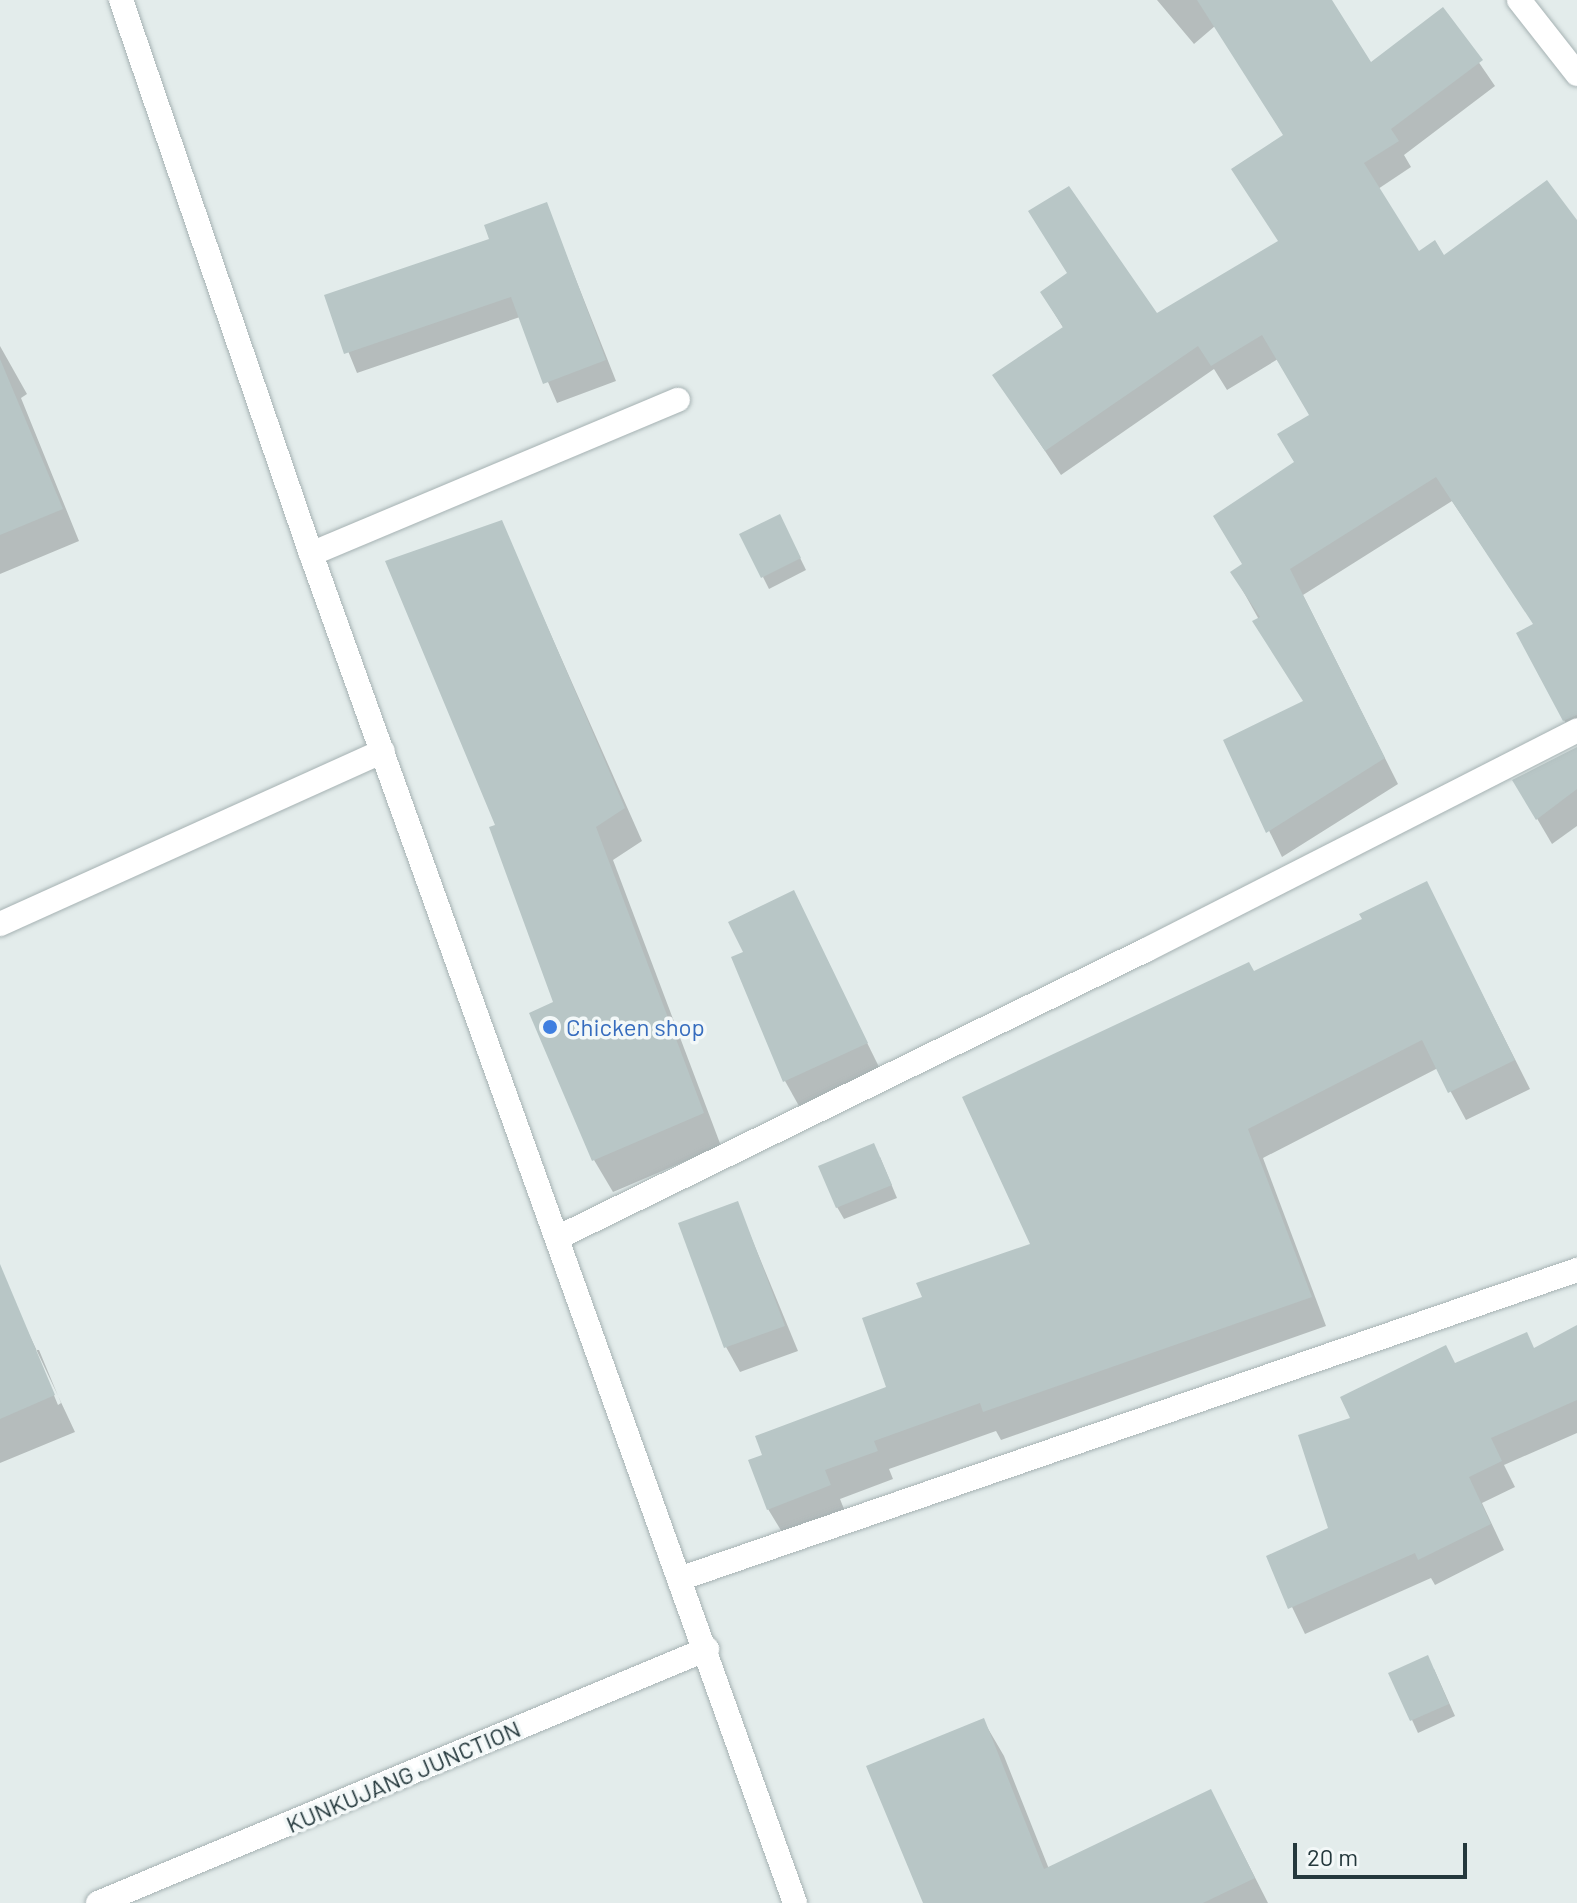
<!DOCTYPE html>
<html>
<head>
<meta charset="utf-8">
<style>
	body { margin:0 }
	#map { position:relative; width:1577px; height:1903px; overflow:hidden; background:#e3eceb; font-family:Barlow,sans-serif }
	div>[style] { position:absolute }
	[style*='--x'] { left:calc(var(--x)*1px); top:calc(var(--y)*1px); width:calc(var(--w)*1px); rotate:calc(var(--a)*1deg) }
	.shadow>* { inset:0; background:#0003 }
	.building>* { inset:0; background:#b8c6c6 }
	.roads { filter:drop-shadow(0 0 2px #a6b2b3) drop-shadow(0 0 2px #a6b2b3) }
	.street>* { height:24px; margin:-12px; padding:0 12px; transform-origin:12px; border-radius:12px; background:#fff }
	.secondary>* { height:24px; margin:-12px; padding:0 12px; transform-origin:12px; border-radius:12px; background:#fff }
	.dots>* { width:22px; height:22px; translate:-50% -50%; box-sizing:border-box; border:4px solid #f3f8f8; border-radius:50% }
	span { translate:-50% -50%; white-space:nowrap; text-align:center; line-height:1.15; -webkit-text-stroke:7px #f3f8f8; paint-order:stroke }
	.shop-label { font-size:24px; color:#366cbe }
	.left { translate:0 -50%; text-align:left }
	.street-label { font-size:24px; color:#24383c }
	.scale { position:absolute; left:1293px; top:1843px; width:174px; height:36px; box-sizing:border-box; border:4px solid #24383c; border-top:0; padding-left:10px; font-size:24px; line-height:28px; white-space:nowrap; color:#24383c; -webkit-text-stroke:6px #f3f8f8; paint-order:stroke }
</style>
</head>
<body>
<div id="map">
	<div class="shadow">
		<i style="clip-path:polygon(1157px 0,1329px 0,1370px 65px,1443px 10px,1495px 86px,1404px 155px,1411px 167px,1378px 189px,1418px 253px,1444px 258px,1577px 226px,1577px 742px,1564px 720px,1535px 625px,1452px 501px,1303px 595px,1398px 784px,1282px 857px,1225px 741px,1305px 702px,1233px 573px,1244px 565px,1296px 463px,1312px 416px,1278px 359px,1227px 390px,1214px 369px,1061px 475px,995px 376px,1064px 329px,1042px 293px,1069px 274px,1157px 316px,1279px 242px,1285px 137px,1215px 26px,1194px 44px)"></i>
		<i style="clip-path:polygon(546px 204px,616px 381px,557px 403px,520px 317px,357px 373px,326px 297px,492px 240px)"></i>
		<i style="clip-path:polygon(0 346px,27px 394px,21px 398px,79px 541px,0 574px)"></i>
		<i style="clip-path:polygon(501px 522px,642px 841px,613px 860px,721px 1146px,613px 1192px,594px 1160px,556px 1003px,498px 826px)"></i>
		<i style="clip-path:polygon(786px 529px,806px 570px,769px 589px,763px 577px)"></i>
		<i style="clip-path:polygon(1577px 749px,1577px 826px,1552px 844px,1515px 781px)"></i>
		<i style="clip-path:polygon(1426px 883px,1530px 1089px,1466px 1120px,1438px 1068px,1263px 1158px,1326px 1326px,1001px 1440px,996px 1431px,889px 1469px,893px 1479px,840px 1499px,846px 1514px,785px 1537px,768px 1509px,765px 1456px,888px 1388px,924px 1298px,1033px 1245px,1254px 973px,1365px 920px)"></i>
		<i style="clip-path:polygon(793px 892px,880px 1069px,799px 1106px,785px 1081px,746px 953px)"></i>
		<i style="clip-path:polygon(880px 1157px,897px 1198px,844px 1219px,837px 1207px)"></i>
		<i style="clip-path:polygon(737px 1203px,798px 1351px,740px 1372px,726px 1347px)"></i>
		<i style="clip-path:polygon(evenodd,20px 1315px,75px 1432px,0 1463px,0 1323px,20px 1315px,35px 1350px,39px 1350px,61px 1403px,58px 1405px,35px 1350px)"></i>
		<i style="clip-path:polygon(1577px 1327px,1577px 1433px,1504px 1465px,1515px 1487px,1482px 1503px,1504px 1550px,1435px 1585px,1431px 1578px,1305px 1634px,1268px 1557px,1330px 1529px,1353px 1419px,1455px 1365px,1534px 1350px)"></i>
		<i style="clip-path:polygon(1434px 1669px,1455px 1716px,1418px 1733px,1391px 1674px)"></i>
		<i style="clip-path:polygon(983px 1720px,1004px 1756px,1049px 1869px,1211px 1791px,1268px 1903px,925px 1903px)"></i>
	</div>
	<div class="building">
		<i style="clip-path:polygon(1197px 0,1332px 0,1371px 62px,1443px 7px,1483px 60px,1391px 129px,1399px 141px,1364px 163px,1419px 251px,1435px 240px,1444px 255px,1547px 180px,1577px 220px,1577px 715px,1563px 721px,1516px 633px,1533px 624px,1436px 477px,1290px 569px,1385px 758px,1266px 833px,1223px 740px,1303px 701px,1252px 621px,1260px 617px,1230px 572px,1242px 564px,1213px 516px,1294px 462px,1277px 434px,1309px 415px,1262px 335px,1211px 366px,1198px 346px,1045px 451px,992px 375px,1063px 327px,1040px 292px,1067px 273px,1028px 211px,1069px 186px,1157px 313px,1278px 241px,1231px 169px,1283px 135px)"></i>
		<i style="clip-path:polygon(547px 202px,606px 360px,543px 384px,511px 297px,344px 354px,324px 295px,489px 239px,484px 225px)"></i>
		<i style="clip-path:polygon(0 359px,63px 509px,0 535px)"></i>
		<i style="clip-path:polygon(780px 514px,801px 558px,761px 578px,739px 534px)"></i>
		<i style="clip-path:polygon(502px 520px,625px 808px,596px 827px,704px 1113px,592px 1161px,529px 1013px,553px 1002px,489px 827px,495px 825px,385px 561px)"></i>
		<i style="clip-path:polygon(1577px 747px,1577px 789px,1536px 820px,1512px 780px)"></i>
		<i style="clip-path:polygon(1427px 881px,1515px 1060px,1448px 1093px,1422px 1040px,1248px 1129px,1312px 1297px,983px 1412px,980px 1403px,874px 1441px,878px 1451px,825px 1470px,831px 1485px,767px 1510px,748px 1460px,762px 1455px,755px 1436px,886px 1387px,862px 1318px,922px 1297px,916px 1283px,1030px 1244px,962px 1097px,1249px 962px,1254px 971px,1362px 919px,1359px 914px)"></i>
		<i style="clip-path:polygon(794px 890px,868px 1043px,783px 1082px,731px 957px,743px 952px,728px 922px)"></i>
		<i style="clip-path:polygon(874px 1143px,892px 1185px,836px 1208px,818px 1166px)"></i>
		<i style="clip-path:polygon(738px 1201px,785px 1326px,724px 1348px,678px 1223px)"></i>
		<i style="clip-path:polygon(0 1264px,55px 1395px,0 1419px)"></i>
		<i style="clip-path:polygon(1577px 1325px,1577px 1400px,1491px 1438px,1502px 1461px,1469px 1477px,1491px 1524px,1418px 1560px,1415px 1553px,1288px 1609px,1266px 1556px,1328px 1528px,1298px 1435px,1350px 1418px,1340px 1397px,1446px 1345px,1455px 1363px,1527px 1332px,1534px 1348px)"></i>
		<i style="clip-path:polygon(1428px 1655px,1449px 1704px,1410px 1721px,1388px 1673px)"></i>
		<i style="clip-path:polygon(984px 1718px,1044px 1869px,1211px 1789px,1255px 1878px,1203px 1903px,923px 1903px,866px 1766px)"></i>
	</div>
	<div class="roads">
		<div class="street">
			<i style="--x:1519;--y:0;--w:94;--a:51.9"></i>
			<i style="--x:311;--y:554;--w:398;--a:-22.8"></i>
			<i style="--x:0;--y:924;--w:420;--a:-24.3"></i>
			<i style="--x:559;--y:1237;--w:653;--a:-26.06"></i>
			<i style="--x:1146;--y:950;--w:484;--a:-27"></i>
			<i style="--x:682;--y:1578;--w:947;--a:-18.99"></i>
			<i style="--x:98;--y:1903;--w:660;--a:-22.64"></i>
		</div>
		<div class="secondary">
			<i style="--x:121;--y:0;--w:586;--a:71.07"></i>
			<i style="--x:311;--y:554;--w:1433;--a:70.26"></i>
		</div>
	</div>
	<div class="dots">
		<i style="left:550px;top:1027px;background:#3f7fe0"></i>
	</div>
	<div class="shop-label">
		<span class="left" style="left:566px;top:1027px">Chicken shop</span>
	</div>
	<div class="street-label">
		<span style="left:403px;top:1776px;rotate:-23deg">KUNKUJANG JUNCTION</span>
	</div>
	<div class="scale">20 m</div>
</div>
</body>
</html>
